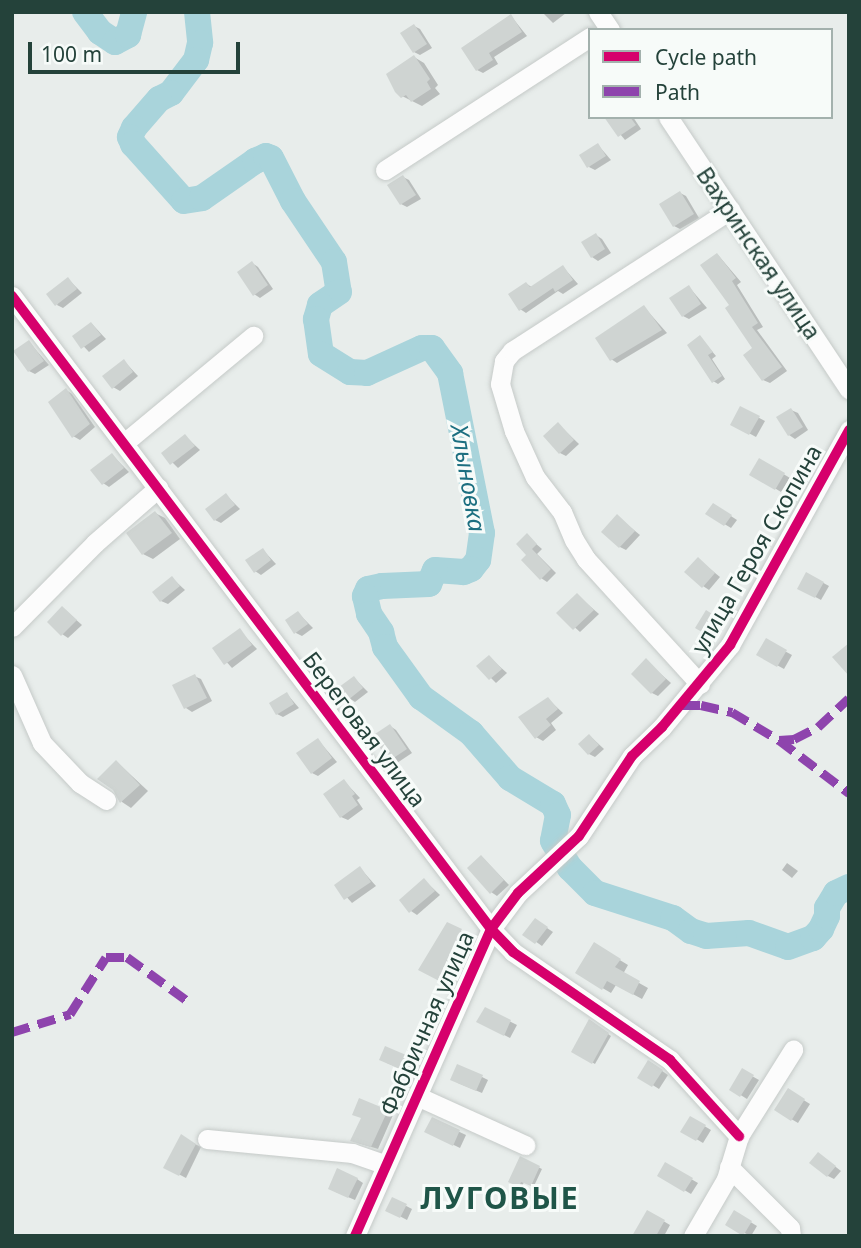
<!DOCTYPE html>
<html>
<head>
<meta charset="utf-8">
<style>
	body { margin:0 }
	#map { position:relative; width:861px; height:1248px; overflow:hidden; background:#e8edeb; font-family:"Noto Sans",sans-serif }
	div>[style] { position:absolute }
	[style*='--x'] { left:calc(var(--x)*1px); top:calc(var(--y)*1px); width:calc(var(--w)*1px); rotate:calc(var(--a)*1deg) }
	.shadow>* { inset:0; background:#0003 }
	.river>* { height:26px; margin:-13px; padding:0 13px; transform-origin:13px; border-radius:13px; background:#a9d4db }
	.building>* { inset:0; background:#cfd4d2 }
	.roads { filter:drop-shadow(0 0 2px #c5cac8) drop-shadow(0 0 2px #c5cac8) }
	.minor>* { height:19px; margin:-9.5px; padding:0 9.5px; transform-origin:9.5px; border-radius:9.5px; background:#fcfcfc }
	.quiet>* { height:9px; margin-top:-4.5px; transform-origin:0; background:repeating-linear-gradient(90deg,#8e44ad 0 18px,transparent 0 27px) }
	.cycleway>* { height:10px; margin:-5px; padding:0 5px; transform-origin:5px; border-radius:5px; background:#d6006c }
	span { translate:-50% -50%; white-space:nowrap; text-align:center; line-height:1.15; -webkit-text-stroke:6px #f7fbf9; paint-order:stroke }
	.street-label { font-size:23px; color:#24423a }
	.water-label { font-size:24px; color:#1c6f80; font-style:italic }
	.district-label { font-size:30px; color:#1f5548; font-weight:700; letter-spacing:2px }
	.frame { position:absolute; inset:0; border:14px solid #24423a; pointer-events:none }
	.legend { position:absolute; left:588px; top:28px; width:245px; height:91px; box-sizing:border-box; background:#f7fbf9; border:2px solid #a3b1ad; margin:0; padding:9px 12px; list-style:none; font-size:21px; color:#24423a }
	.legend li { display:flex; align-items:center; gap:14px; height:35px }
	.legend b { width:35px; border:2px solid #a3b1ad }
	.scale { position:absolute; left:28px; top:42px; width:212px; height:32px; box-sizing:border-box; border:4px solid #24423a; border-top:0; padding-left:9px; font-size:21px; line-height:24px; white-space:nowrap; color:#24423a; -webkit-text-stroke:5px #f7fbf9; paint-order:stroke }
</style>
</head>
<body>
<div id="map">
	<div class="shadow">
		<i style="clip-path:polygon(542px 12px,565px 12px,566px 13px,553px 23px)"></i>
		<i style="clip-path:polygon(511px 16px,527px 36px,494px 57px,498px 64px,483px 73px,477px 70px)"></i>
		<i style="clip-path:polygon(414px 26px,420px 29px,432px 48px,420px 55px,414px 52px)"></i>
		<i style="clip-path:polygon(414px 57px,424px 63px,438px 85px,435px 88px,440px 94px,422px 106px,402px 96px)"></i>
		<i style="clip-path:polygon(606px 117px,633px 117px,641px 129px,625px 140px)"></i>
		<i style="clip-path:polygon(598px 145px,611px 160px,595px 170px,589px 167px)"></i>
		<i style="clip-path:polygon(403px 177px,409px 180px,421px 199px,407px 207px,401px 204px)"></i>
		<i style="clip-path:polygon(680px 193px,686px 196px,699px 218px,680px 229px,674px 226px)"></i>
		<i style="clip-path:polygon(596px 235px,602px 239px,611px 253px,598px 261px,592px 257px)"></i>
		<i style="clip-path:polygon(718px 255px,741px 282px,737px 285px,763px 327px,757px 330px,787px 371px,770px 383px,763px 380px,754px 349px,731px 306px)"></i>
		<i style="clip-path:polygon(252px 263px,258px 267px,273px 289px,260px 298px,254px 294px)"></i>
		<i style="clip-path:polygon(563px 267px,578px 284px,563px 294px,558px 291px,526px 313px,520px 309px,527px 284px,533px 288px)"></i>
		<i style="clip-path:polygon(68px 279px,82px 293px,63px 308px,57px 305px)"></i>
		<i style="clip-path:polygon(689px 287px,707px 308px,689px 319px,683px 316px)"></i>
		<i style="clip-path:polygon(644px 307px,667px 333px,617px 363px,611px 359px)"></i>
		<i style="clip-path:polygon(92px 324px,106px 339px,89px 352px,74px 336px)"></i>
		<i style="clip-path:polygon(700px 337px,716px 356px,712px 359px,725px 379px,718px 384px,713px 381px)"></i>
		<i style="clip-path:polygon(29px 342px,49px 365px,35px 374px,29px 371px)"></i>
		<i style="clip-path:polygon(124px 361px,138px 376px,120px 391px,113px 387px)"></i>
		<i style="clip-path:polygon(66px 390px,72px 394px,95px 427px,80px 440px,73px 436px)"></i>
		<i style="clip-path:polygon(741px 408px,765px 421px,756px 437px,732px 424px)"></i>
		<i style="clip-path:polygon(791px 410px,798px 413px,808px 430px,795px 439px,789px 435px)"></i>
		<i style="clip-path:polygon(558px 424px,579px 444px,566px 456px,560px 453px)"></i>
		<i style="clip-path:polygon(185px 436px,200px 450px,178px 468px,163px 453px)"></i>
		<i style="clip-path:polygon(112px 455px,129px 472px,109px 487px,103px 483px)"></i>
		<i style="clip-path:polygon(760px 460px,790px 478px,781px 492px,752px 474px)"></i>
		<i style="clip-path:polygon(226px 495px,240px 509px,221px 523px,215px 520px)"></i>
		<i style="clip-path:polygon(714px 505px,737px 520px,731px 528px,708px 514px)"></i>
		<i style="clip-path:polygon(155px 513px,165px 518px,180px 539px,153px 559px,143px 554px)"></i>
		<i style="clip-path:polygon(618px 517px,640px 535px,626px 550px,620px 547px)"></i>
		<i style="clip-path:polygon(527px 536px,542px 549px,537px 554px,556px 573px,547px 582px,541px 578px,528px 555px)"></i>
		<i style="clip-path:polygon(263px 550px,276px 564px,261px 575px,255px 571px)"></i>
		<i style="clip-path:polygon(698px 559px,720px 577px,709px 590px,703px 586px)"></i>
		<i style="clip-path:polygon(807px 574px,829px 586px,821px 600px,799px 588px)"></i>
		<i style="clip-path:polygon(172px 578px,185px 590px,168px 604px,161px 601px)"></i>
		<i style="clip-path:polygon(577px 595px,599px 614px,580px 632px,559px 613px)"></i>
		<i style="clip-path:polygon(63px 608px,82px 625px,68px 638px,62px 634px)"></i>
		<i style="clip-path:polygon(707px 612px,722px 622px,713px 637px,697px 627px)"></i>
		<i style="clip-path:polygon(298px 613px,313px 628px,302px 636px,296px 633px)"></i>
		<i style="clip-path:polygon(240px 631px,257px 649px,232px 668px,215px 649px)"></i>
		<i style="clip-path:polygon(766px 641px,792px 655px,784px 669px,759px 655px)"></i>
		<i style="clip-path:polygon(489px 657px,507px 673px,496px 683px,479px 666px)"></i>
		<i style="clip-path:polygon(646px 661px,671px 683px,658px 696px,652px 693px)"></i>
		<i style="clip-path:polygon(194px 676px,201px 679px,212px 701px,192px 712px,186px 708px)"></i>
		<i style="clip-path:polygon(354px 678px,368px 692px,355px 702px,349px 698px)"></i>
		<i style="clip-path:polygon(287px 694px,299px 708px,283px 717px,277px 714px)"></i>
		<i style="clip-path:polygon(548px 699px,563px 713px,551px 723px,556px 730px,543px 741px,536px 737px)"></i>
		<i style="clip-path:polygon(390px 726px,396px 730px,412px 753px,397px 763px,391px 760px)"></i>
		<i style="clip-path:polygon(590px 736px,604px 749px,595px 757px,589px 754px)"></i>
		<i style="clip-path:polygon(318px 740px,337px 762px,318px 776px,312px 773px)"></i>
		<i style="clip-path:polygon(117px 762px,148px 791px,131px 808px,122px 802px,115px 789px)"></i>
		<i style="clip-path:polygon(344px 781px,360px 798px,357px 800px,363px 809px,348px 820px,341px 817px)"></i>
		<i style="clip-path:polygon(482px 857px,509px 885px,497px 896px,491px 892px)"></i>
		<i style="clip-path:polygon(787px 863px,798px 871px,792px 878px,782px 870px)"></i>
		<i style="clip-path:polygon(360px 868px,376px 886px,352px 903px,336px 885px)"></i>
		<i style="clip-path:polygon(424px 880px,440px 895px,417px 915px,411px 911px)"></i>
		<i style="clip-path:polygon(448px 924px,467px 934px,461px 946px,466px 949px,460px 961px,463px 963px,452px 986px,421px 970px)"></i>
		<i style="clip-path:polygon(541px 924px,553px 932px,542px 946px,525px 934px)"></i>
		<i style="clip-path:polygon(595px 945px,628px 965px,623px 974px,648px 988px,642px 999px,616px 985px,611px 993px,577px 973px)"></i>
		<i style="clip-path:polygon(485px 1009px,517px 1025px,510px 1038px,479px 1022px)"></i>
		<i style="clip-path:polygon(590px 1022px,611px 1036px,595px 1064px,573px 1051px)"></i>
		<i style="clip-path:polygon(412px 1059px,418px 1063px,413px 1074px,387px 1063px)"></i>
		<i style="clip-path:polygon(655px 1066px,668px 1075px,659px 1089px,640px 1077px)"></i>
		<i style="clip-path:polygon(743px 1071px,759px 1080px,747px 1099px,731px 1089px)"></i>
		<i style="clip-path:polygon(482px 1077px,488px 1080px,482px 1093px,458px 1083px)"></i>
		<i style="clip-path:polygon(789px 1091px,810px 1104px,798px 1123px,776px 1110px)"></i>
		<i style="clip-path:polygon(387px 1112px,393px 1115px,378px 1149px,358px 1143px)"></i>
		<i style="clip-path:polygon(691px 1118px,711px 1130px,703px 1143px,683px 1131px)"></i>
		<i style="clip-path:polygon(432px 1119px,466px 1135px,460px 1148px,433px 1135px)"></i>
		<i style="clip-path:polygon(181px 1137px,201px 1147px,186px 1178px,165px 1167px)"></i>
		<i style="clip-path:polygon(819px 1154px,841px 1171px,834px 1179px,828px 1176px)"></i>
		<i style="clip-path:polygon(521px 1159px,542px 1169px,534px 1186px,524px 1182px,522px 1187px,510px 1181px)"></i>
		<i style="clip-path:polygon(665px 1164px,698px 1183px,691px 1194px,659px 1175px)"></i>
		<i style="clip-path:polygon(357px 1179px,363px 1183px,355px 1200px,336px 1192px)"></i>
		<i style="clip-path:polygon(393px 1199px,412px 1209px,407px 1220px,388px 1210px)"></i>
		<i style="clip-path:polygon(648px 1212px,670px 1225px,664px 1236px,634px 1236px)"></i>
		<i style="clip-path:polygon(734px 1212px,757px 1226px,751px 1236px,727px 1225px)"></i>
	</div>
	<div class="river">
		<i style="--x:85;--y:12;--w:25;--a:53"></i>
		<i style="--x:100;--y:32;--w:18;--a:34"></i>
		<i style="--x:115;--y:42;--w:15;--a:-28"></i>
		<i style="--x:128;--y:35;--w:24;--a:-75"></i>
		<i style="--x:197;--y:12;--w:31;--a:84"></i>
		<i style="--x:200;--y:43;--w:17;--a:103"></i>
		<i style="--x:196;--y:60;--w:41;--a:127.1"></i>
		<i style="--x:171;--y:93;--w:13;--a:153"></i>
		<i style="--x:159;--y:99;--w:38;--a:131"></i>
		<i style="--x:134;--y:128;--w:10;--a:114"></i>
		<i style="--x:130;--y:137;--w:8;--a:67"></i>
		<i style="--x:133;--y:144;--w:76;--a:48.2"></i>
		<i style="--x:184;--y:201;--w:18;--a:-9"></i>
		<i style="--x:202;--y:198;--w:65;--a:-34.9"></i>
		<i style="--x:255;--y:161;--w:12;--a:-24"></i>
		<i style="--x:266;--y:156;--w:5;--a:22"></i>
		<i style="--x:271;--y:158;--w:48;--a:62.9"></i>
		<i style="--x:293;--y:201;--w:73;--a:56.1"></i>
		<i style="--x:334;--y:262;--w:30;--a:81"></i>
		<i style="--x:339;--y:292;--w:23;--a:146"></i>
		<i style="--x:320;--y:305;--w:15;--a:106"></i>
		<i style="--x:316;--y:319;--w:35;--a:82"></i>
		<i style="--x:321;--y:354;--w:34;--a:32"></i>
		<i style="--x:350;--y:372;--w:17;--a:3"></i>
		<i style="--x:367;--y:373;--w:60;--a:-24.4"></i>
		<i style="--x:422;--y:348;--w:10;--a:0"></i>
		<i style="--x:432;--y:348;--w:31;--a:54"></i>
		<i style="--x:450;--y:373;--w:163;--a:78.7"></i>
		<i style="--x:482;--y:533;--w:27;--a:98"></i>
		<i style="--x:478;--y:560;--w:11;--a:128"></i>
		<i style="--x:471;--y:569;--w:8;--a:157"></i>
		<i style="--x:464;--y:572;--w:29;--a:-176"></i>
		<i style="--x:435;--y:570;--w:15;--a:113"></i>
		<i style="--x:429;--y:584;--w:47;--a:177.6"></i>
		<i style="--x:382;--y:586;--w:14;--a:168"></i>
		<i style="--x:368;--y:589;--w:8;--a:113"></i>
		<i style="--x:365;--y:596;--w:18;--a:77"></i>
		<i style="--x:369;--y:614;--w:22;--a:56"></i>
		<i style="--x:381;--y:632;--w:16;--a:75"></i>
		<i style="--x:385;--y:647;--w:62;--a:54.2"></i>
		<i style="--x:421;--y:697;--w:62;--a:35.8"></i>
		<i style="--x:471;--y:733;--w:60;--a:49.1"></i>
		<i style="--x:510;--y:778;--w:50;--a:31.2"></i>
		<i style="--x:553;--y:804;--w:12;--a:66"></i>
		<i style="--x:558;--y:815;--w:26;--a:101"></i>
		<i style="--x:553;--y:841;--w:32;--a:58"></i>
		<i style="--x:570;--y:868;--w:35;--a:45"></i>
		<i style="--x:595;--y:893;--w:82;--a:17.8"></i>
		<i style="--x:673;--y:918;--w:22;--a:36"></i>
		<i style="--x:691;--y:931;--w:16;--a:18"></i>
		<i style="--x:706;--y:936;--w:43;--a:-4"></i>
		<i style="--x:749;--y:933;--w:41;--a:19.7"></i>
		<i style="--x:788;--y:947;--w:27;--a:-20"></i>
		<i style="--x:813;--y:938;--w:12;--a:-48"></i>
		<i style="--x:821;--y:929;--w:14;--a:-65"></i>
		<i style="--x:827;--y:916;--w:8;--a:-90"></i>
		<i style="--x:827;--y:908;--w:17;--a:-59"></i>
		<i style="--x:836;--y:893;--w:14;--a:-25"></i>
	</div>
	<div class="building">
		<i style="clip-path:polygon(511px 14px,522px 32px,489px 53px,493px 60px,476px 71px,461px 48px)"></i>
		<i style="clip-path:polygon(414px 24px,427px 44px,413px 53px,400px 33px)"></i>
		<i style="clip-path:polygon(414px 55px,430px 79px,427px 82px,431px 89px,411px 102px,406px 95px,401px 98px,395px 92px,386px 74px)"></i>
		<i style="clip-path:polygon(604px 117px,630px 117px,636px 125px,618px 137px)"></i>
		<i style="clip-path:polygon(598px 143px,606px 156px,587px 168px,579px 155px)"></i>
		<i style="clip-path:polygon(403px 175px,416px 195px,400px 205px,387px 185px)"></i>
		<i style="clip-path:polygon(680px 191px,694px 214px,673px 227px,659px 204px)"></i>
		<i style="clip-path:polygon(596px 233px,605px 249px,591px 258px,581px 242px)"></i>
		<i style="clip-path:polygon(717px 253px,736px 278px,732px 281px,758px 323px,752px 327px,782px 367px,762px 381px,743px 355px,752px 348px,725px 308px,729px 305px,700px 265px)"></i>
		<i style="clip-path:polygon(252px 261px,268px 285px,253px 296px,237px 272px)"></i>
		<i style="clip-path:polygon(563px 265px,573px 280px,555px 292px,553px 288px,519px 311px,508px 294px,526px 282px,530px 287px)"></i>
		<i style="clip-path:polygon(68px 277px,77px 289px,55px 306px,46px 294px)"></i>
		<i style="clip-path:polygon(689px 285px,701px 304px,682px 317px,669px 298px)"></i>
		<i style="clip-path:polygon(644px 305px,662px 330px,610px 361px,595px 338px)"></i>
		<i style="clip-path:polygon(91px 322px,101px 335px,81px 349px,72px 336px)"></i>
		<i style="clip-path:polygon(700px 335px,713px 352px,708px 355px,722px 376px,712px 383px,687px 345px)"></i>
		<i style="clip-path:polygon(29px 340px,44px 361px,28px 372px,13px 351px)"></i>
		<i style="clip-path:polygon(124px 359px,133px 372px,112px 389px,102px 376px)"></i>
		<i style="clip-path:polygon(66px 388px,90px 424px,72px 438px,48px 402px)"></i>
		<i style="clip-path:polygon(740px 406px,760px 416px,749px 435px,730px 425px)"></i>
		<i style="clip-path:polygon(791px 408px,803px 427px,788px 436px,776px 417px)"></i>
		<i style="clip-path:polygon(558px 422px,574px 440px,559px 454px,543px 436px)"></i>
		<i style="clip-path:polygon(185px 434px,195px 446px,170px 465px,161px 453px)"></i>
		<i style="clip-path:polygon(112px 453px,124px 468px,102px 485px,90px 470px)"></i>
		<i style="clip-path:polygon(759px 458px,785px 473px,775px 490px,749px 475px)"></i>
		<i style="clip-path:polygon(226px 493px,235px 505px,214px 521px,205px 509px)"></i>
		<i style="clip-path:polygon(713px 503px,732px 515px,724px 526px,705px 514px)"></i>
		<i style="clip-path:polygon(155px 511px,172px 533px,142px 555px,126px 533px)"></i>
		<i style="clip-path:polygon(617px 514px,635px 531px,619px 548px,601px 532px)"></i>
		<i style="clip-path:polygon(527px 533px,537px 544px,532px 549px,551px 569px,540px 580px,521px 560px,526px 555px,516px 544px)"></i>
		<i style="clip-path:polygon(263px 548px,271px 560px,254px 573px,245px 560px)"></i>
		<i style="clip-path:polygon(698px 557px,715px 573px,702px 588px,684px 572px)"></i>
		<i style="clip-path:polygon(806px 572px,824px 582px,815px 598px,797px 589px)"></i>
		<i style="clip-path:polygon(172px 576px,180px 586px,160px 602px,152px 592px)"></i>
		<i style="clip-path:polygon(577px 593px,594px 610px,573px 630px,556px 613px)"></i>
		<i style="clip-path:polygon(62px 606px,77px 620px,61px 636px,47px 622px)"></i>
		<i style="clip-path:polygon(706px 610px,717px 617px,707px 635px,695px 628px)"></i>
		<i style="clip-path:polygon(298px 611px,308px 624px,294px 634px,285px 620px)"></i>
		<i style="clip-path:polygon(240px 628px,252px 645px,224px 665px,212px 648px)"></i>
		<i style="clip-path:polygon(766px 638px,787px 650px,777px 667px,756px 655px)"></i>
		<i style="clip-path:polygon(849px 643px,849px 676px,832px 657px)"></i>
		<i style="clip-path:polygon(489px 655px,502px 669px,489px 680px,476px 666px)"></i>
		<i style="clip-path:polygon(646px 658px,666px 679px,651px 694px,631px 674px)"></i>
		<i style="clip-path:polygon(195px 674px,207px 698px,184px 709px,172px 685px)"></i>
		<i style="clip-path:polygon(354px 676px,363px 688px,348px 700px,339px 687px)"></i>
		<i style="clip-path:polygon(287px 692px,294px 704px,276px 715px,269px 703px)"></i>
		<i style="clip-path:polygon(548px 697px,558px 709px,546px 719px,551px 725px,535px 739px,518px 717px)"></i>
		<i style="clip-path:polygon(390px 724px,407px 749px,389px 761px,372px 736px)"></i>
		<i style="clip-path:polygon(589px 734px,599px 745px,588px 755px,578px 744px)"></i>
		<i style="clip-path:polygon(318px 738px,332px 758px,311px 774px,296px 753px)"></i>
		<i style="clip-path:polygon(116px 760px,140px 785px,120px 803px,113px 790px,97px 779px)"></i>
		<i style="clip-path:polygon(344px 779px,355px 794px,352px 796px,358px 805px,340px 818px,323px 794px)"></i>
		<i style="clip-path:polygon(481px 855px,504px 880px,490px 894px,467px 868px)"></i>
		<i style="clip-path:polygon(360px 866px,371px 882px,344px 900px,334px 885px)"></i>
		<i style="clip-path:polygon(424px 878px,435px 891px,409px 913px,399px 900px)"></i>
		<i style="clip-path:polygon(535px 918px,548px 927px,535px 944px,522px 935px)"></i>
		<i style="clip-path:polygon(447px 922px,462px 929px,455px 942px,461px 944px,455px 956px,458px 958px,445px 984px,418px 970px)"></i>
		<i style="clip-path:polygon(594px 942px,621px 959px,615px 967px,640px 981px,633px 995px,607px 981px,602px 990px,575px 973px)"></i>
		<i style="clip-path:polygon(485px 1007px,511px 1020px,504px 1036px,476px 1022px)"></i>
		<i style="clip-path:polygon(589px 1019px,609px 1033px,592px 1064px,571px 1052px)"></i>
		<i style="clip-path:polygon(385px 1046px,413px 1058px,407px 1072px,379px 1060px)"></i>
		<i style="clip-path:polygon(648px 1060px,663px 1070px,652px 1087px,637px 1078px)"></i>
		<i style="clip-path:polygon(457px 1064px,483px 1075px,476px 1091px,450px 1080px)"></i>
		<i style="clip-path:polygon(742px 1068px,754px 1075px,740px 1097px,729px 1090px)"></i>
		<i style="clip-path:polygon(788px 1088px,805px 1099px,791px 1121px,774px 1110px)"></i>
		<i style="clip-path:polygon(359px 1098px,388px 1110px,371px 1147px,350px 1141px,361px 1118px,352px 1115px)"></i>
		<i style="clip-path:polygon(690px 1116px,706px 1125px,696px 1141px,680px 1132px)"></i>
		<i style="clip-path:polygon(432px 1117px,460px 1130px,453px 1146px,424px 1132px)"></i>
		<i style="clip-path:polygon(181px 1134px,196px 1144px,179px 1176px,163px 1168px)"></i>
		<i style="clip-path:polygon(818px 1152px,836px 1166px,827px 1177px,809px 1163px)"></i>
		<i style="clip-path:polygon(520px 1156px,540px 1166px,531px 1186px,521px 1182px,519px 1187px,508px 1182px)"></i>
		<i style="clip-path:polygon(665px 1162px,693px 1178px,684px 1192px,657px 1176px)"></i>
		<i style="clip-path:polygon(337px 1168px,358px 1178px,348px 1198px,328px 1189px)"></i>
		<i style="clip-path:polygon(392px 1197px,407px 1204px,400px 1218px,385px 1211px)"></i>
		<i style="clip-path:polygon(647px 1210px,665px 1220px,656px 1236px,632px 1236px)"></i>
		<i style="clip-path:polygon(734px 1210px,752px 1221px,743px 1236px,725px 1225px)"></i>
	</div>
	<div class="roads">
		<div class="minor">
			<i style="--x:598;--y:12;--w:22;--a:56"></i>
			<i style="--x:668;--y:117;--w:327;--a:56.4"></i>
			<i style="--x:385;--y:170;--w:244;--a:-33"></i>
			<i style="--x:12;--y:296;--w:794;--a:52.88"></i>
			<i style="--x:491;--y:929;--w:32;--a:46"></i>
			<i style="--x:513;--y:952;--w:191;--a:34.5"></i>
			<i style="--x:670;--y:1060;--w:103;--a:47.8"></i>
			<i style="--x:124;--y:443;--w:168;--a:-39.7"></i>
			<i style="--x:12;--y:627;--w:118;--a:-45.3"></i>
			<i style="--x:95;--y:543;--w:84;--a:-41.1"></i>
			<i style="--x:12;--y:675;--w:74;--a:66.2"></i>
			<i style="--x:42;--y:743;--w:55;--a:46.5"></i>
			<i style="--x:80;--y:783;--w:31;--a:33"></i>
			<i style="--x:700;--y:684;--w:169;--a:-132.4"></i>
			<i style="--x:586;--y:559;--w:22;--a:-122"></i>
			<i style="--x:574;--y:540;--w:30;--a:-113"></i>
			<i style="--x:562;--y:512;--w:44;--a:-127.6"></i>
			<i style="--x:535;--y:477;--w:51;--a:-114.5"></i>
			<i style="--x:514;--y:431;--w:49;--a:-106.6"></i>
			<i style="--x:500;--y:384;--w:23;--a:-80"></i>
			<i style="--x:504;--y:361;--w:13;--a:-51"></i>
			<i style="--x:512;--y:351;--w:260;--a:-32.9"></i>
			<i style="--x:417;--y:1096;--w:119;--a:24.4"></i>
			<i style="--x:207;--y:1139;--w:146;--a:5.5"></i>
			<i style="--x:352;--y:1153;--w:36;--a:19"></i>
			<i style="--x:729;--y:1167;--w:86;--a:45"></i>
			<i style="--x:790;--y:1228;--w:8;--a:83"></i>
			<i style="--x:355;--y:1236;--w:336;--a:-66.1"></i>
			<i style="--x:491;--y:929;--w:45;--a:-53.1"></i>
			<i style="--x:518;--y:893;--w:83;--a:-43.1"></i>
			<i style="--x:579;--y:836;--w:96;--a:-56.5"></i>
			<i style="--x:632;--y:756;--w:42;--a:-44"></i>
			<i style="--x:662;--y:727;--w:107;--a:-50.3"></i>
			<i style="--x:730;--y:645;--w:246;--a:-61"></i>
			<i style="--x:693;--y:1236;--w:66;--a:-59.9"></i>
			<i style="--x:726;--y:1179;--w:45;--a:-73.2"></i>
			<i style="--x:739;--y:1136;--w:102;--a:-57.9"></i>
		</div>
	</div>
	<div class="quiet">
		<i style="--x:682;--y:705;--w:19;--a:0"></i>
		<i style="--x:701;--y:705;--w:32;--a:13"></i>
		<i style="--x:732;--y:712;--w:55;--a:30.8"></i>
		<i style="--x:779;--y:740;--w:88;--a:37.1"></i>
		<i style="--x:779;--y:740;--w:15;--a:-4"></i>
		<i style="--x:794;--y:739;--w:27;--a:-27"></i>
		<i style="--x:818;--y:727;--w:42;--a:-43.1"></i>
		<i style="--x:12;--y:1032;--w:61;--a:-17.2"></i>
		<i style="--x:70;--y:1014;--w:67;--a:-57.7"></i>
		<i style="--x:106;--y:957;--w:21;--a:0"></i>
		<i style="--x:127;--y:957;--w:80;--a:35.9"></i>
	</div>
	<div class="cycleway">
		<i style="--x:12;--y:296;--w:794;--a:52.88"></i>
		<i style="--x:491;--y:929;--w:32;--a:46"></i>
		<i style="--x:513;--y:952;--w:191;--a:34.5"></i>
		<i style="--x:670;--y:1060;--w:103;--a:47.8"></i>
		<i style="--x:355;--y:1236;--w:336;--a:-66.1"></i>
		<i style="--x:491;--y:929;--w:45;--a:-53.1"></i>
		<i style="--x:518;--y:893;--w:83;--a:-43.1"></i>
		<i style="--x:579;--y:836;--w:96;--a:-56.5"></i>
		<i style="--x:632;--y:756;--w:42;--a:-44"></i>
		<i style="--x:662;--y:727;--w:107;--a:-50.3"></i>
		<i style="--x:730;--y:645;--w:246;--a:-61"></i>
	</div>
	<div class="street-label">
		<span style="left:759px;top:253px;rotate:56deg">Вахринская улица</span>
		<span style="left:756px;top:549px;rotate:-60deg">улица Героя Скопина</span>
		<span style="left:365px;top:729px;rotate:53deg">Береговая улица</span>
		<span style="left:426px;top:1023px;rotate:-66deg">Фабричная улица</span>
	</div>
	<div class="water-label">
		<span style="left:469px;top:478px;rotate:80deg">Хлыновка</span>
	</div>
	<div class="district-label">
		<span style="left:500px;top:1198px">ЛУГОВЫЕ</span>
	</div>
	<div class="frame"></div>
	<ul class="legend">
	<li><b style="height:9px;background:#d6006c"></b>Cycle path</li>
	<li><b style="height:9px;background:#8e44ad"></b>Path</li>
	</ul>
	<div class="scale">100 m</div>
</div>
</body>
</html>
